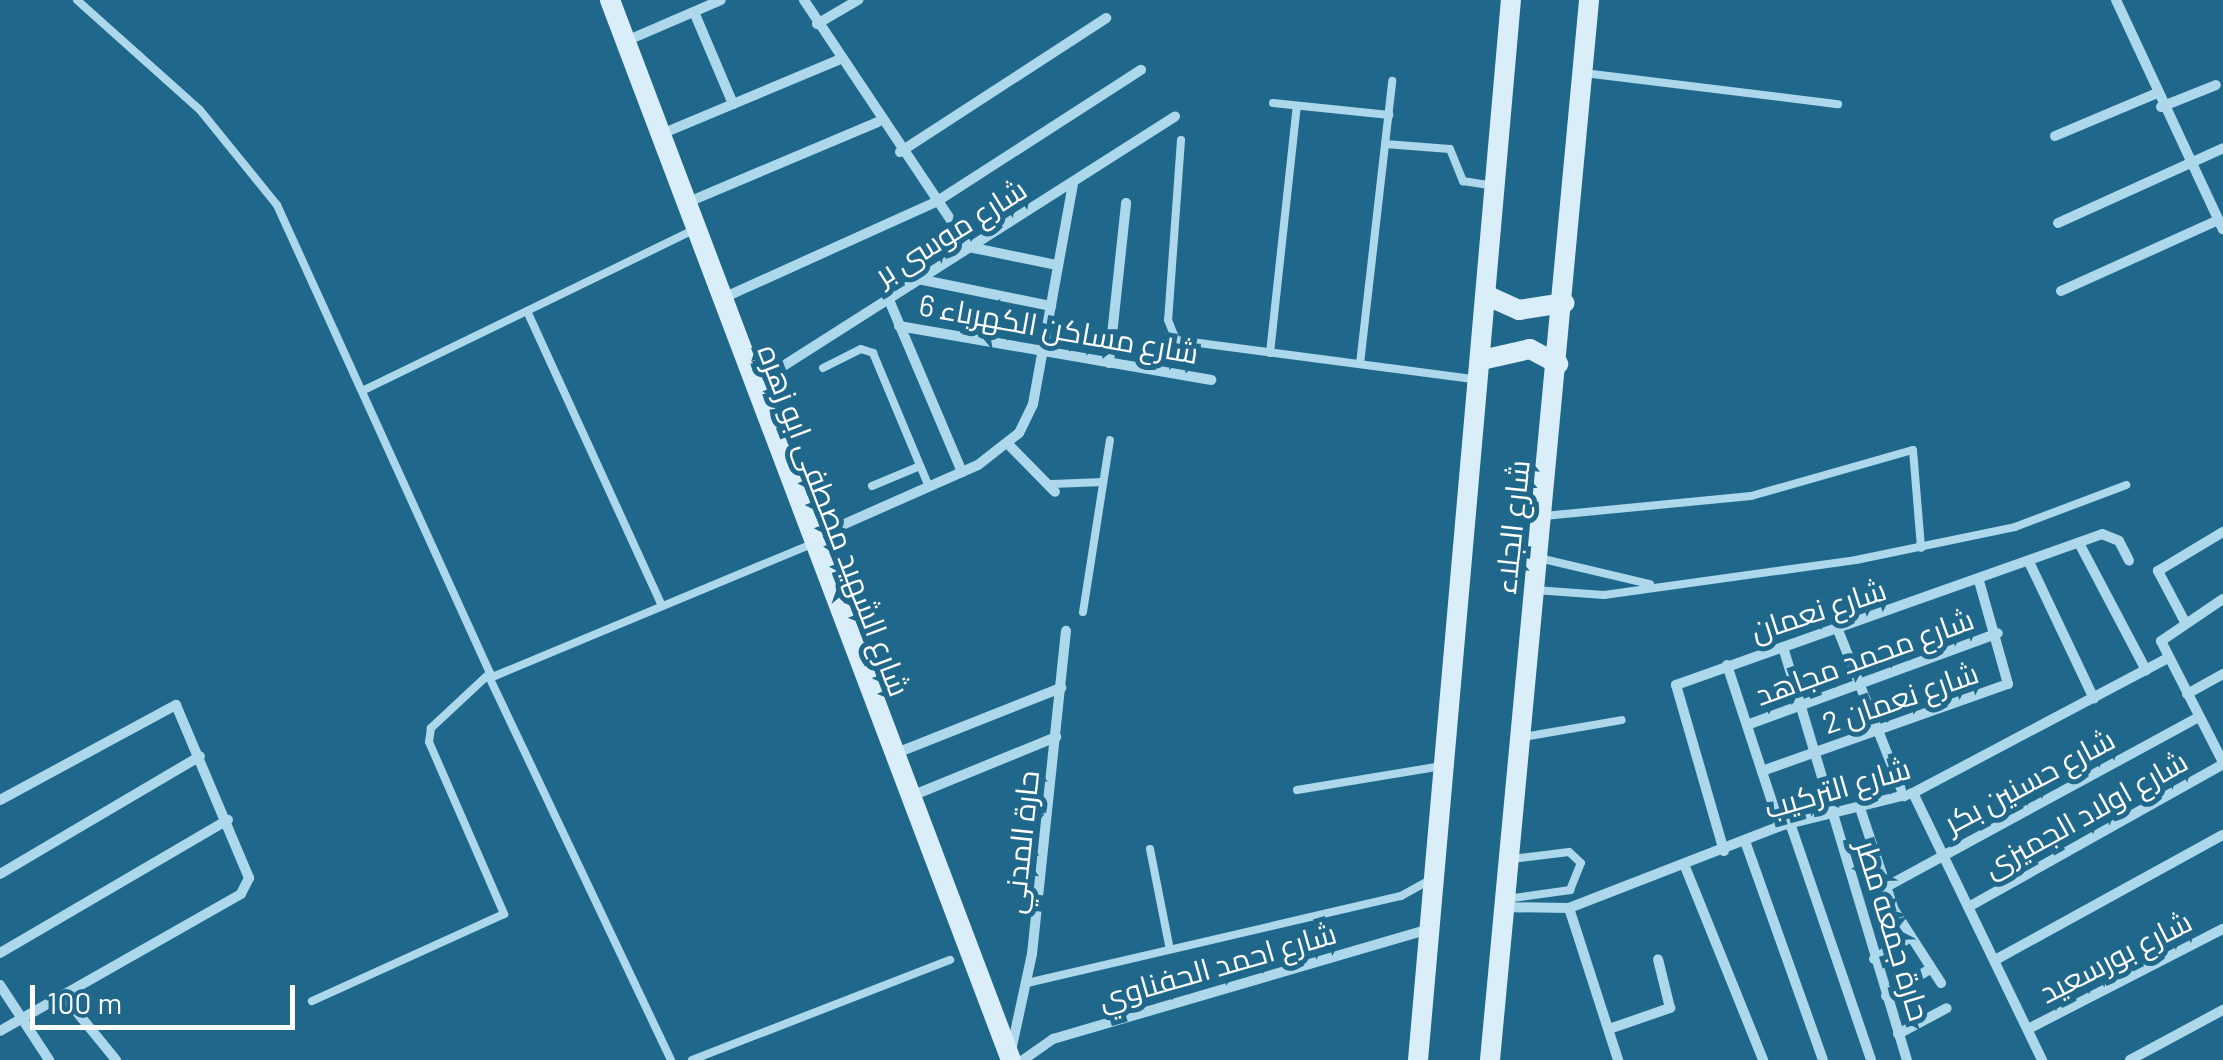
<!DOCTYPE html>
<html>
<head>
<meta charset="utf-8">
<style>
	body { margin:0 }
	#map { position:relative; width:2223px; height:1060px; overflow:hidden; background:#20688b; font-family:Barlow,Cairo,sans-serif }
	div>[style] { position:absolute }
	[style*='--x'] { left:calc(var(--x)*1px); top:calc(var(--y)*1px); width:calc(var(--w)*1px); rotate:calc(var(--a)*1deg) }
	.lane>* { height:8px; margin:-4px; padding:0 4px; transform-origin:4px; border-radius:4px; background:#add8eb }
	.street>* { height:10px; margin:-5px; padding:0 5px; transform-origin:5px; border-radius:5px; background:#add8eb }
	.secondary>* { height:20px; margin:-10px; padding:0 10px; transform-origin:10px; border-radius:10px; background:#d9eef9 }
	span { translate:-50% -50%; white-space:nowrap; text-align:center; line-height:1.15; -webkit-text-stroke:10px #20688b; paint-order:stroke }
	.street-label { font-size:30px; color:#fff }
	.scale { position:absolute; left:30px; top:985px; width:265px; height:45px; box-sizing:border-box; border:5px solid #fff; border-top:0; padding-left:12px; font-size:30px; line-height:35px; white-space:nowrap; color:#fff; -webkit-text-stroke:8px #20688b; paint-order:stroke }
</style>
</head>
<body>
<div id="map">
	<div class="lane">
		<i style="--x:77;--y:0;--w:165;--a:41.8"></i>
		<i style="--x:200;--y:110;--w:122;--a:51"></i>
		<i style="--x:277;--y:205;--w:514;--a:65.53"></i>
		<i style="--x:490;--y:673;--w:81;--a:137"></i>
		<i style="--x:431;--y:728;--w:14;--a:98"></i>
		<i style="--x:429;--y:742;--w:188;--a:66.4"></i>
		<i style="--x:504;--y:914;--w:211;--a:155.6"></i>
		<i style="--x:1584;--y:73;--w:256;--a:7"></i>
		<i style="--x:1273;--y:103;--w:117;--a:5.9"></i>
		<i style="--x:1181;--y:140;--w:180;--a:94.1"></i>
		<i style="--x:1168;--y:320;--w:22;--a:68"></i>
		<i style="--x:1176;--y:340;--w:301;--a:7.5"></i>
		<i style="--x:1385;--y:144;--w:65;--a:4.4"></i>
		<i style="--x:1450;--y:149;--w:35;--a:68"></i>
		<i style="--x:1463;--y:181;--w:31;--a:9"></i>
		<i style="--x:527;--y:311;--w:324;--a:65.4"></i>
		<i style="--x:1270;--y:353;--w:248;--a:-83.8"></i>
		<i style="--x:1360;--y:364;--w:285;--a:-83.5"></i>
		<i style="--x:823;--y:368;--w:42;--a:-26.6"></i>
		<i style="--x:861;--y:349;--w:13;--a:18"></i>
		<i style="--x:873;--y:353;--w:145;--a:67.3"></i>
		<i style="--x:362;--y:391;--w:367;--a:-25.9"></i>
		<i style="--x:1052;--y:484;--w:51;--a:-2.2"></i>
		<i style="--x:872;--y:486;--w:52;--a:-22.6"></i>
		<i style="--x:1544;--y:516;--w:208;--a:-5.5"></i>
		<i style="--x:1751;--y:496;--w:168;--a:-15.9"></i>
		<i style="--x:1913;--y:450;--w:98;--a:85.3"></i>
		<i style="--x:1539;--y:558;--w:114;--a:13.2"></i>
		<i style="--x:1535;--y:590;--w:69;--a:4.1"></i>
		<i style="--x:1604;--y:595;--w:254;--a:-7.9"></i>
		<i style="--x:1856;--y:560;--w:162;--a:-11.7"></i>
		<i style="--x:2015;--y:527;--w:119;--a:-20.7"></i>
		<i style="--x:1083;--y:612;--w:174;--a:-81.1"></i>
		<i style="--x:1523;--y:737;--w:100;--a:-9.7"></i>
		<i style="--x:1297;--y:790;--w:147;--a:-9.4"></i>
		<i style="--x:1150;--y:849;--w:98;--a:78.8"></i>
		<i style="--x:1506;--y:899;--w:65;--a:-8"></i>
		<i style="--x:1570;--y:890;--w:29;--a:-68"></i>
		<i style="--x:1581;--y:863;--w:16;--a:-137"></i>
		<i style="--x:1569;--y:852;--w:58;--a:173.1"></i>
		<i style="--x:1027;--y:983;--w:384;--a:-13.1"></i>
		<i style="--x:1401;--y:896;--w:35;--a:-29"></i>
		<i style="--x:671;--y:1060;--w:423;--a:-115.4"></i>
		<i style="--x:490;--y:678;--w:349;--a:-22.6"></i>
		<i style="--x:692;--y:1060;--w:277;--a:-21.2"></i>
	</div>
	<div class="street">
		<i style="--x:804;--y:0;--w:297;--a:56.3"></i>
		<i style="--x:969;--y:247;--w:90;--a:11.6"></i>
		<i style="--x:2116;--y:0;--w:253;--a:65"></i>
		<i style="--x:694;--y:12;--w:100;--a:67"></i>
		<i style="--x:817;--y:24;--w:48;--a:-30.3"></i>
		<i style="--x:626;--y:41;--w:103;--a:-23.3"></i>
		<i style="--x:2161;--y:107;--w:59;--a:-21.8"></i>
		<i style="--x:659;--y:135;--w:194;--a:-22.7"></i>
		<i style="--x:2055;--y:136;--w:108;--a:-22.8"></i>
		<i style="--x:900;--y:152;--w:246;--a:-33"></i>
		<i style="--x:686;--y:203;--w:208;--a:-22.9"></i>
		<i style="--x:2058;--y:223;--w:181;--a:-24.4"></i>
		<i style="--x:918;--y:279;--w:136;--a:11.5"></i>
		<i style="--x:2061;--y:291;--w:172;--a:-24.3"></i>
		<i style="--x:723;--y:298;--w:234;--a:-24.3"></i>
		<i style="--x:936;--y:202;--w:244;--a:-32.8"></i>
		<i style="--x:889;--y:300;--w:187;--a:67"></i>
		<i style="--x:899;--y:326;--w:317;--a:9.8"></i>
		<i style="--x:1109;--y:363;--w:161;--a:-83.9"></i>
		<i style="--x:755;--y:384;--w:498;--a:-32.5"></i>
		<i style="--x:1008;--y:444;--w:67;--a:45.6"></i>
		<i style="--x:813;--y:538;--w:180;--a:-23.9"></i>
		<i style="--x:978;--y:465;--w:52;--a:-38"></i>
		<i style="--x:1019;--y:433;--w:32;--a:-64"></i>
		<i style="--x:1033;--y:404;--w:225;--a:-79.7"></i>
		<i style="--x:2079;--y:543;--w:144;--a:62.2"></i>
		<i style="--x:2030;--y:564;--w:149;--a:64.6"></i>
		<i style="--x:2223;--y:599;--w:75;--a:145.9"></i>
		<i style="--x:2161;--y:641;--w:136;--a:62.9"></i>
		<i style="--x:2185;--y:622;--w:58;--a:-117.9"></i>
		<i style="--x:2158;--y:571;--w:76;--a:-31"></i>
		<i style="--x:1838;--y:630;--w:179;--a:68.3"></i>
		<i style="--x:1783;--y:647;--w:431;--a:73.3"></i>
		<i style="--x:1727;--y:665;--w:169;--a:71.8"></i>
		<i style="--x:2187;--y:694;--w:41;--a:-29.1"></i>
		<i style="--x:1747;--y:725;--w:267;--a:-20.1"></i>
		<i style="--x:894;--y:754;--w:180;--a:-21.6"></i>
		<i style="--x:1762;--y:771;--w:261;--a:-19.5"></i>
		<i style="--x:2008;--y:684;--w:107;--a:-105.7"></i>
		<i style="--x:1913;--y:793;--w:297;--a:64.2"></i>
		<i style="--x:909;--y:797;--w:159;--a:-22.2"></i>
		<i style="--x:0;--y:800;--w:200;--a:-28.4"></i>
		<i style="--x:176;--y:705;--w:188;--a:67.1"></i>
		<i style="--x:249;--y:878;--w:18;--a:117"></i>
		<i style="--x:241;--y:894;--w:277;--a:150.4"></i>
		<i style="--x:1860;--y:808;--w:108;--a:71.6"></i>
		<i style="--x:1894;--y:910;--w:87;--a:57.2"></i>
		<i style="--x:1790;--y:823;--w:250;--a:71.1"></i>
		<i style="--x:1745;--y:841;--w:232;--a:70.4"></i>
		<i style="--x:1724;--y:851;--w:173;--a:-106.1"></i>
		<i style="--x:1676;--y:685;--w:452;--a:-19.5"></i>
		<i style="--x:2102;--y:534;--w:18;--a:22"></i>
		<i style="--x:2119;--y:541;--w:22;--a:63"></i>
		<i style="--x:1686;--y:869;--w:206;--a:68"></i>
		<i style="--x:0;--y:874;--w:232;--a:-30.5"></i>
		<i style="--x:1884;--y:888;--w:358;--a:-28.5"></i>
		<i style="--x:1972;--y:905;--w:288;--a:-29.3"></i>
		<i style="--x:1502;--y:907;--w:67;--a:0.9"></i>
		<i style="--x:1569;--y:908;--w:226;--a:-21.2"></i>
		<i style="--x:1780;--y:826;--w:137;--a:-13.9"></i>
		<i style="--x:1913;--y:793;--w:289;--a:-27.9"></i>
		<i style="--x:1569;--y:908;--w:160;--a:72.1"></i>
		<i style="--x:0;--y:953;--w:264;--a:-30.3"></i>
		<i style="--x:1874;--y:959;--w:41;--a:-31"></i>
		<i style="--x:1997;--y:959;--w:258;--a:-28.8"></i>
		<i style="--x:0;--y:985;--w:90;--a:56.8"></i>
		<i style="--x:63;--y:995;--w:84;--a:50.8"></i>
		<i style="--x:1886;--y:996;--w:52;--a:-31.5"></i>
		<i style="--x:2030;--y:1028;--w:217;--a:-27.2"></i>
		<i style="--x:1609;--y:1029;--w:65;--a:-19"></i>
		<i style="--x:1670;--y:1008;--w:50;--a:-103.8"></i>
		<i style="--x:1898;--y:1034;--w:55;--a:-28"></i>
		<i style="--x:1011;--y:1051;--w:99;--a:-77.8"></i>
		<i style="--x:1032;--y:954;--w:325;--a:-84"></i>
		<i style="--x:1023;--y:1060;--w:37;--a:-35"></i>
		<i style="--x:1053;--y:1039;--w:393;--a:-16.3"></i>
		<i style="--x:2130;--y:1060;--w:106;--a:-28.3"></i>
	</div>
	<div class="secondary">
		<i style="--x:610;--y:0;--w:1133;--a:69.28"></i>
		<i style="--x:1490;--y:297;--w:32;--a:24"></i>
		<i style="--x:1519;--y:310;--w:46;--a:-8.8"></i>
		<i style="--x:1486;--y:359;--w:45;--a:-12.8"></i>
		<i style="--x:1530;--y:349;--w:32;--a:28"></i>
		<i style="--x:1418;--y:1060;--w:1064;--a:-84.99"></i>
		<i style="--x:1490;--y:1060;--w:1065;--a:-84.66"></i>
	</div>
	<div class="street-label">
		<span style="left:950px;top:231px;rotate:-32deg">شارع موسى بر</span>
		<span style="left:1059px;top:328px;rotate:10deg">شارع مساكن الكهرباء 6</span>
		<span style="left:835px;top:520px;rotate:69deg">شارع الشهيد مصطفى ابو زهره</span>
		<span style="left:1511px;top:527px;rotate:-84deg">شارع الجلاء</span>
		<span style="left:1818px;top:609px;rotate:-18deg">شارع نعمان</span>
		<span style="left:1864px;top:656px;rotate:-20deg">شارع محمد مجاهد</span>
		<span style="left:1900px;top:697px;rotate:-19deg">شارع نعمان 2</span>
		<span style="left:2029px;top:780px;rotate:-28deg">شارع حسنين بكر</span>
		<span style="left:1837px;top:787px;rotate:-16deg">شارع التركيب</span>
		<span style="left:2085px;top:813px;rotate:-29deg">شارع اولاد الجميزى</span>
		<span style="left:1020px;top:842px;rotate:-84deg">حارة المدني</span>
		<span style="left:1894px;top:930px;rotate:73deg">حارة جمعه مطر</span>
		<span style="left:2115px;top:956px;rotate:-27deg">شارع بورسعيد</span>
		<span style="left:1217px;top:965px;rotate:-16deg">شارع احمد الحفناوي</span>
	</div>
	<div class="scale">100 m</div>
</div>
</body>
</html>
